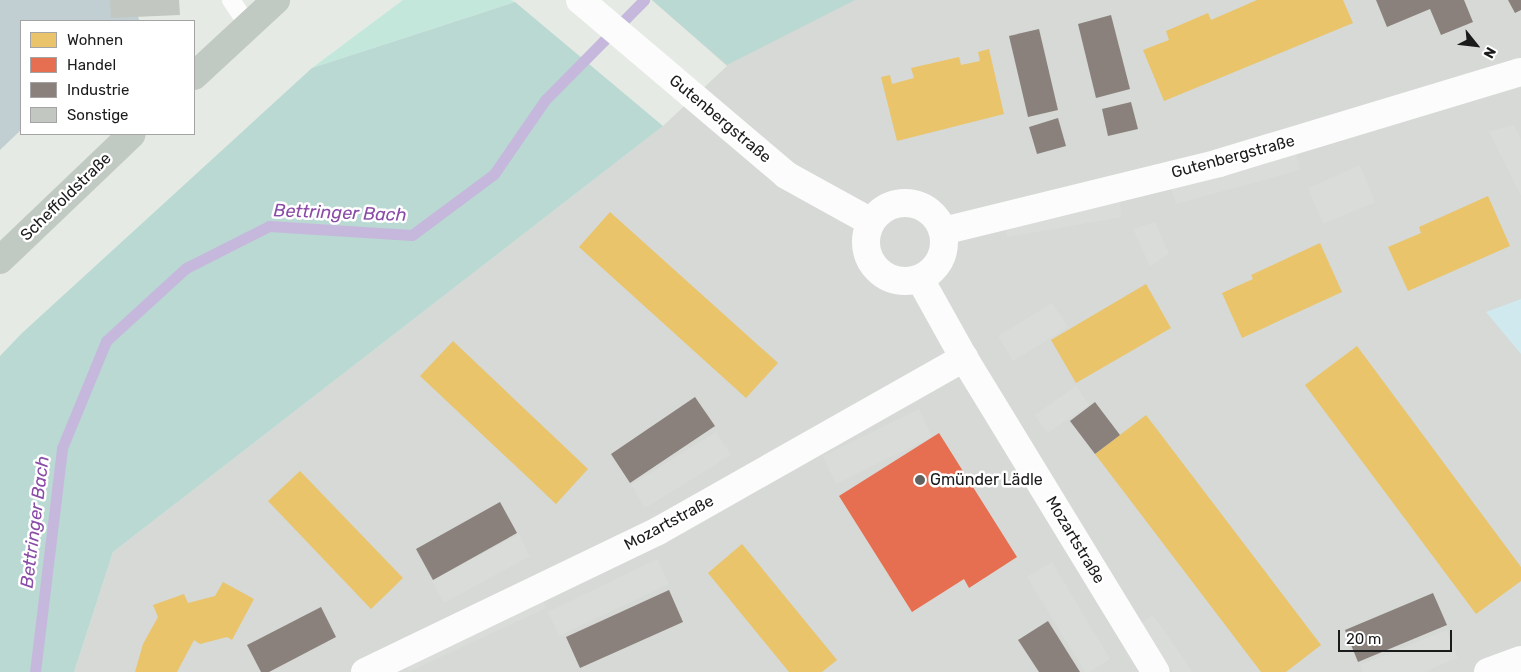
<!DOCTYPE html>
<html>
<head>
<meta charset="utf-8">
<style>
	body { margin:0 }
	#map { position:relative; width:1521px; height:672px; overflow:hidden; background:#e5eae4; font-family:Rubik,sans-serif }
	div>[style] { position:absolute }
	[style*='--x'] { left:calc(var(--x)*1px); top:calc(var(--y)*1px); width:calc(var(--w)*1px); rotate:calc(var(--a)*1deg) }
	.residential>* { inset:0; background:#d6d9d5 }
	.grass>* { inset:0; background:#c3e8db }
	.forest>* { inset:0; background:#bad9d3 }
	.cemetery>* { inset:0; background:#c1cfd3 }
	.park>* { inset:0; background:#d0e9ee }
	.parking>* { inset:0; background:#dadcda }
	.homes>* { inset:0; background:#e9c46a }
	.shops>* { inset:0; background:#e76f51 }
	.industry>* { inset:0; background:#8a817c }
	.stream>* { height:11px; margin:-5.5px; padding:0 5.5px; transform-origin:5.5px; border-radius:5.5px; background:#c6b8dc }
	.building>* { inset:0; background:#c3c7c1 }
	.service>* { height:18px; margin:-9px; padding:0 9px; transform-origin:9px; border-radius:9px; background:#fbfcfb }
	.minor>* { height:28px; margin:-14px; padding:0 14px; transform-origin:14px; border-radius:14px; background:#fbfcfb }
	.minor>.ring { margin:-14px; padding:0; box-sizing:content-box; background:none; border:28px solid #fbfcfb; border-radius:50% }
	.secondary>* { height:28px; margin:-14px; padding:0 14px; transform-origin:14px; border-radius:14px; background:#c1c9c3 }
	.dots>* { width:14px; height:14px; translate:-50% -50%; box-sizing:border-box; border:2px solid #fff; border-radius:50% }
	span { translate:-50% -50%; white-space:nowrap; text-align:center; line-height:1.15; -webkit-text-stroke:5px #fff; paint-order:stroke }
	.street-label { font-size:16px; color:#1b1b1b }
	.poi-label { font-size:16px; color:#1b1b1b }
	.left { translate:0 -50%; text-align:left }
	.water-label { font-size:18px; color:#8a4ca7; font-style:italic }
	.legend { position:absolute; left:20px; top:20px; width:175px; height:115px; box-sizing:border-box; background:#fff; border:1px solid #a4a4a4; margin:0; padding:6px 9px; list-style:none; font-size:15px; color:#1b1b1b }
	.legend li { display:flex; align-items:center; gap:10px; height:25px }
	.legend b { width:25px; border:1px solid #a4a4a4 }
	.north { position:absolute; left:1451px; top:20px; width:50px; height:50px; -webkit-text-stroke:4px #fff; paint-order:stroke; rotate:119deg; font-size:14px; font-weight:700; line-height:20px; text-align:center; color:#1b1b1b }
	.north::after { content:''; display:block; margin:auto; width:18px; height:22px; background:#1b1b1b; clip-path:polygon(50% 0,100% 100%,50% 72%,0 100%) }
	.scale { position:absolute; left:1338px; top:630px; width:114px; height:22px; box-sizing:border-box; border:2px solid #1b1b1b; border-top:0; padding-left:6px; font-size:15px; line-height:18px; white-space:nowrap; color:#1b1b1b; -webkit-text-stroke:4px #fff; paint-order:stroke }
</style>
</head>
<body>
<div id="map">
	<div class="residential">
		<i style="clip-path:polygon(652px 0,1521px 0,1521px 672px,74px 672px,113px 552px,663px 126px,727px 66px)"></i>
	</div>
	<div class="grass">
		<i style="clip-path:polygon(403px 0,511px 0,515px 2px,312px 68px)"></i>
	</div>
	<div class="forest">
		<i style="clip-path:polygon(652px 0,855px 0,727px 65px)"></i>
		<i style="clip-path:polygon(515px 2px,663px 126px,113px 552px,74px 672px,0 672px,0 356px,21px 334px,312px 68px)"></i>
	</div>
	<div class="cemetery">
		<i style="clip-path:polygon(0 0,134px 0,139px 20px,21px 21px,21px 130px,0 150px)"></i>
	</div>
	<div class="park">
		<i style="clip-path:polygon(1521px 299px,1521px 354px,1486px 312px)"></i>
	</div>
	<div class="parking">
		<i style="clip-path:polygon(1514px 125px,1521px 140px,1521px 196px,1489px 131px)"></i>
		<i style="clip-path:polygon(1296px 153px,1300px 170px,1176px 204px,1171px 188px)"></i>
		<i style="clip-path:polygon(1360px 165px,1375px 202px,1323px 224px,1308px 188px)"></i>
		<i style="clip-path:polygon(1119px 198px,1122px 217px,1007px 237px,1004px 219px)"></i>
		<i style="clip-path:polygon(1155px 222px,1169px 254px,1150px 266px,1133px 229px)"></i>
		<i style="clip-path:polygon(1052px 303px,1068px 327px,1013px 361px,998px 336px)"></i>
		<i style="clip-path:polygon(1076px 386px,1089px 405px,1047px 433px,1035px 415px)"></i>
		<i style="clip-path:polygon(919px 409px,932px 437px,836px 484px,823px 456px)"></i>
		<i style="clip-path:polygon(716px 432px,731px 455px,645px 508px,631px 485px)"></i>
		<i style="clip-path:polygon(519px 534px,530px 556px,444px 603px,432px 581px)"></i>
		<i style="clip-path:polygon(657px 559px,669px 584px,559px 636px,548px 612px)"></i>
		<i style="clip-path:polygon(1052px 562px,1110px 659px,1089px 672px,1085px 672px,1027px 577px)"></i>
		<i style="clip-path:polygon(539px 593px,546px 608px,409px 672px,402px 658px)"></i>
		<i style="clip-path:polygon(1153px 615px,1192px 671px,1190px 672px,1173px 672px,1140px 624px)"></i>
		<i style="clip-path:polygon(1447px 630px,1458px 658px,1423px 672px,1363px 672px,1360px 665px)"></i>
	</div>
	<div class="homes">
		<i style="clip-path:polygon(1257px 0,1343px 0,1353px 23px,1164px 101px,1143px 50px,1169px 40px,1166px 31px,1208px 13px,1211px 20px)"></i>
		<i style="clip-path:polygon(989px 49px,1004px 114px,897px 141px,881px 77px,890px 75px,892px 84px,914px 78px,911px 68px,959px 57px,961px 65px,980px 61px,978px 52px)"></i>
		<i style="clip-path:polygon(1488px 196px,1510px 246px,1408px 291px,1388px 247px,1421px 233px,1419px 227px)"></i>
		<i style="clip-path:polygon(610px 212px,778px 363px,746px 398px,579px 247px)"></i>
		<i style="clip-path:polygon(1320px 243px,1342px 292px,1242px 338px,1222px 293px,1253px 279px,1251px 275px)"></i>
		<i style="clip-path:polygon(1146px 284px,1171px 328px,1076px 383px,1051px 340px)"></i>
		<i style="clip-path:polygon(453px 341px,588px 469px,556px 504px,420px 376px)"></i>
		<i style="clip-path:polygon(1357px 346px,1521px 567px,1521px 581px,1476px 614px,1305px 385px)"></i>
		<i style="clip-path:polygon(1146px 415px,1321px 645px,1286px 672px,1261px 672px,1095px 454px)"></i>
		<i style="clip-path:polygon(300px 471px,403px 578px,371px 609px,268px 501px)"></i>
		<i style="clip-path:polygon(742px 544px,837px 660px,822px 672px,789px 672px,708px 573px)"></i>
		<i style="clip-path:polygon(223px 582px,254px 599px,232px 640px,227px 637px,200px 644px,194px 640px,177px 672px,135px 672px,143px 644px,158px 617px,153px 605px,184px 594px,188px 603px,215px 596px)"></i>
	</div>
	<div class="shops">
		<i style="clip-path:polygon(939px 433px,1017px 557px,969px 588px,964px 579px,912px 612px,839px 496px)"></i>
	</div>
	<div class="industry">
		<i style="clip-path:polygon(1376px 0,1464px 0,1473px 22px,1441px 35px,1430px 9px,1387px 27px)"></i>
		<i style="clip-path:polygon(1508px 0,1521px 0,1521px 10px,1515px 13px)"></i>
		<i style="clip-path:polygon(1111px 15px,1130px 89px,1096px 98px,1078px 24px)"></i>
		<i style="clip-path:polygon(1039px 29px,1058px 110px,1028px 117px,1009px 36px)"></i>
		<i style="clip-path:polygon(1131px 102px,1138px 129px,1108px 136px,1102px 109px)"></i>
		<i style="clip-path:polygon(1058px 118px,1066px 146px,1037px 154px,1029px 127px)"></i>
		<i style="clip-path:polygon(695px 397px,715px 426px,630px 483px,611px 454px)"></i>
		<i style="clip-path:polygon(1095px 402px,1120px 435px,1095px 454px,1070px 421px)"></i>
		<i style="clip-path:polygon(500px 502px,517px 533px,433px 580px,416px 549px)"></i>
		<i style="clip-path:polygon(669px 590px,683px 622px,580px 668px,566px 637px)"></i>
		<i style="clip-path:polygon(1433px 593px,1447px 625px,1358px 662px,1345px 630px)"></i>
		<i style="clip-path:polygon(321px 607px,336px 637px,269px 672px,261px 672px,247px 645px)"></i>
		<i style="clip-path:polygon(1048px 621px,1080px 672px,1039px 672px,1018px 640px)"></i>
	</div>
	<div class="stream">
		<i style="--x:35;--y:672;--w:226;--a:-83.1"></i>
		<i style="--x:62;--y:448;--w:116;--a:-67.6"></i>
		<i style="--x:106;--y:341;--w:108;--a:-42.4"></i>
		<i style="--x:186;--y:268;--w:93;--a:-26.8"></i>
		<i style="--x:269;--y:226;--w:143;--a:3.6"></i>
		<i style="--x:412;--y:235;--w:102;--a:-36.6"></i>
		<i style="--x:494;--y:174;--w:90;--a:-55.4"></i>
		<i style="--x:545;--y:100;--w:141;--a:-45.3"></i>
	</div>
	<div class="building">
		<i style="clip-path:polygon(110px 0,179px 0,180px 15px,111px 18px)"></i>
	</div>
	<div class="service">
		<i style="--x:231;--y:0;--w:30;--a:56"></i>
	</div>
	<div class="minor">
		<i style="--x:580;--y:0;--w:270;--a:40.3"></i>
		<i style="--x:786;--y:175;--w:97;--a:28.9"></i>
		<i class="ring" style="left:866px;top:203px;width:50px;height:50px"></i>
		<i style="--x:943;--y:231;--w:284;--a:-13.8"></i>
		<i style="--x:1219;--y:163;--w:315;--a:-16.8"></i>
		<i style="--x:920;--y:279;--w:90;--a:60.9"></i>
		<i style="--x:964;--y:358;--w:368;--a:58.6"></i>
		<i style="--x:365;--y:672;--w:325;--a:-25.7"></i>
		<i style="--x:658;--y:531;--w:352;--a:-29.5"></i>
		<i style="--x:1488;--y:672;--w:35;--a:-20"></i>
	</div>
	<div class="secondary">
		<i style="--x:194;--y:76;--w:112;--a:-42.8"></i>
		<i style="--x:0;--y:260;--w:182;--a:-43.7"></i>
	</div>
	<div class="dots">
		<i style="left:920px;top:480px;background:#626361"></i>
	</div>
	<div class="street-label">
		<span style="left:720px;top:119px;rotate:40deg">Gutenbergstraße</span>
		<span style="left:1233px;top:157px;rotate:-15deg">Gutenbergstraße</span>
		<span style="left:66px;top:197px;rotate:-44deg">Scheffoldstraße</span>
		<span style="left:669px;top:523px;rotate:-28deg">Mozartstraße</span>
		<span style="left:1075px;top:540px;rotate:59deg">Mozartstraße</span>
	</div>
	<div class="poi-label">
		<span class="left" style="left:930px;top:480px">Gmünder Lädle</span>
	</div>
	<div class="water-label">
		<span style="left:340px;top:213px;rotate:2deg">Bettringer Bach</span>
		<span style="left:35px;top:522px;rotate:-83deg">Bettringer Bach</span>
	</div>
	<ul class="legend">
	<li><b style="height:14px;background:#e9c46a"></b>Wohnen</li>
	<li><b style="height:14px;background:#e76f51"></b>Handel</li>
	<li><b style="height:14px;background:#8a817c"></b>Industrie</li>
	<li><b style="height:14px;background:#c3c7c1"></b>Sonstige</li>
	</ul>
	<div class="north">N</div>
	<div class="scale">20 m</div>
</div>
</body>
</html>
